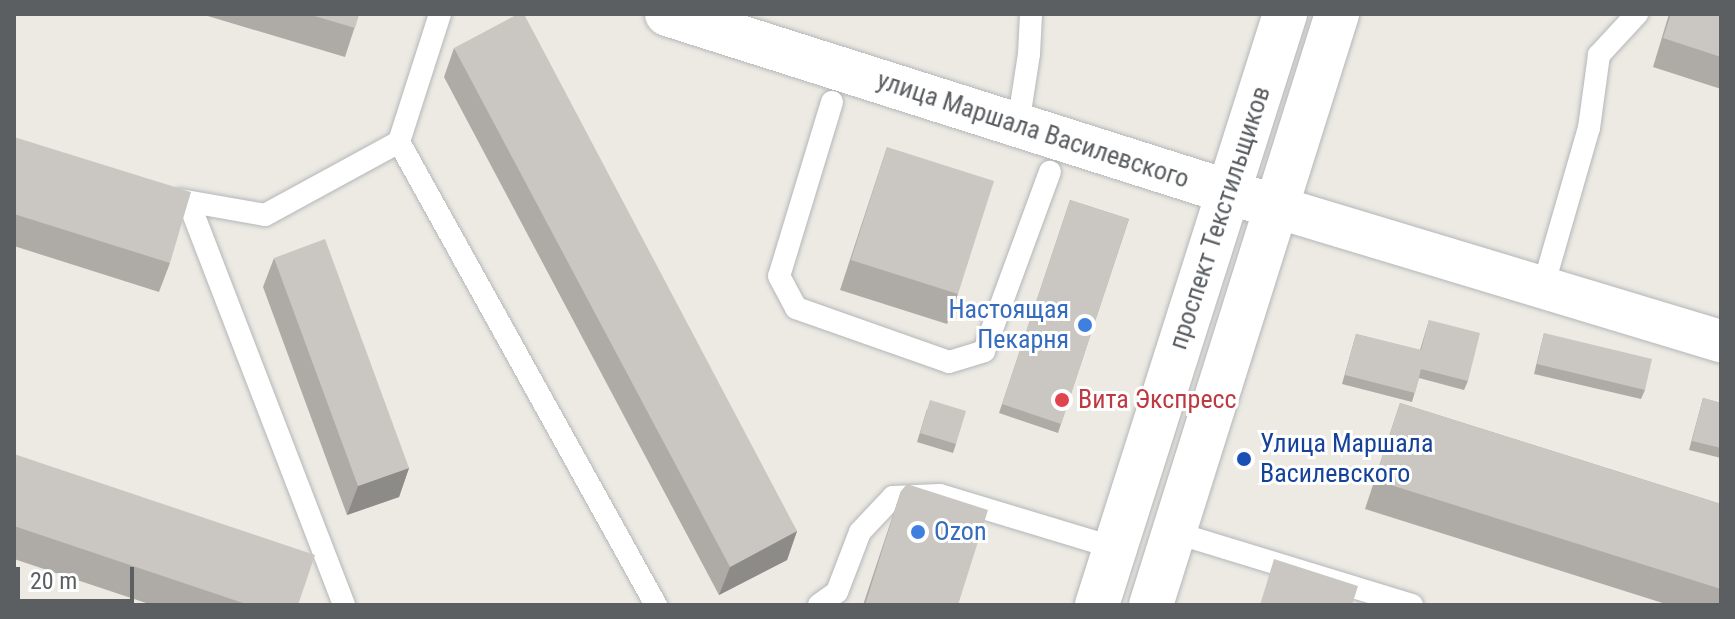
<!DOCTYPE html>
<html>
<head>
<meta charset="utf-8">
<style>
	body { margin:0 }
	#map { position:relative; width:1735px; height:619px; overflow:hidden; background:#eceae3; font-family:"Roboto Condensed",sans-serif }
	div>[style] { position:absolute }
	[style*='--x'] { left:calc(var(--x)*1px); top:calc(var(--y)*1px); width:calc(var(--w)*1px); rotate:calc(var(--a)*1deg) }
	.roads { filter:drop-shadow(0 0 2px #b4b6b9) drop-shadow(0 0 2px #b4b6b9) }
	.lane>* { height:22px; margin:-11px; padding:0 11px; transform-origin:11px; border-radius:11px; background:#fff }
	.street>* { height:42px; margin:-21px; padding:0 21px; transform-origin:21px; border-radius:21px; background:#fff }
	.secondary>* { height:44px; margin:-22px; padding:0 22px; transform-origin:22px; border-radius:22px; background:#fff }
	.wall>* { inset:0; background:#aeaba7 }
	.shaded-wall>* { inset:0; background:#8d8b88 }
	.building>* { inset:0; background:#cac7c2 }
	.dots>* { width:22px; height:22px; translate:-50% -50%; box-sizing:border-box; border:4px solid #fff; border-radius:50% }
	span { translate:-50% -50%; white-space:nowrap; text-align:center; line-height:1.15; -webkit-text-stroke:6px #fff; paint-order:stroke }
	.street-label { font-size:26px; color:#5b5f62 }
	.shop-label { font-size:26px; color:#366cbe }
	.right { translate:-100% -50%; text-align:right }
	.left { translate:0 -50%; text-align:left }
	.health-label { font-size:26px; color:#be3a42 }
	.transit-label { font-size:26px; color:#164399 }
	.frame { position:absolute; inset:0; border:16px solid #5b5f62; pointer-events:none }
	.scale { position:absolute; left:16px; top:567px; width:118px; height:36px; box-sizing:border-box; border:4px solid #5b5f62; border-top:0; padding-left:10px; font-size:24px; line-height:28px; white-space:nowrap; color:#5b5f62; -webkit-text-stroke:6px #fff; paint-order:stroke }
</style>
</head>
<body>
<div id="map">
	<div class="roads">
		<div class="lane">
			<i style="--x:440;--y:14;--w:134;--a:107.8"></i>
			<i style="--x:399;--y:142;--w:530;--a:60.97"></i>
			<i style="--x:832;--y:102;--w:182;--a:106.9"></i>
			<i style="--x:779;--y:276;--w:36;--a:62"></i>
			<i style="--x:796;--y:308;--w:162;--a:19.4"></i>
			<i style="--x:949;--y:362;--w:37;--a:-17"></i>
			<i style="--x:984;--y:351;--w:191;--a:-69.8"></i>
			<i style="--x:1018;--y:125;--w:72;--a:-81.2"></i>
			<i style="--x:1029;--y:54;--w:40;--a:-87.1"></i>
			<i style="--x:180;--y:200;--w:86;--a:10"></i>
			<i style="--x:265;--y:215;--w:153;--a:-28.6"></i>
			<i style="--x:189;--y:203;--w:431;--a:68.9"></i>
			<i style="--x:1543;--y:287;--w:166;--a:-73.9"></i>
			<i style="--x:1589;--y:128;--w:74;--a:-82.2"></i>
			<i style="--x:1599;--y:55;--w:56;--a:-47.2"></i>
			<i style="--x:1173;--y:532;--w:250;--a:17"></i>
			<i style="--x:819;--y:605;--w:22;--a:-36"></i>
			<i style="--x:837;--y:592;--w:64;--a:-69"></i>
			<i style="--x:860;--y:532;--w:48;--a:-46.7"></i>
			<i style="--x:893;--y:497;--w:47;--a:-2.4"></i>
			<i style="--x:940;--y:495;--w:184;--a:16.8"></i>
		</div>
		<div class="street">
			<i style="--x:1276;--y:207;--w:465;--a:16.8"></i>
		</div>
		<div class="secondary">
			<i style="--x:667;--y:14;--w:639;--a:17.58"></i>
			<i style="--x:1097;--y:605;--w:620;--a:-72.35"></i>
			<i style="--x:1151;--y:605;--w:620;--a:-72.53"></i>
		</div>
	</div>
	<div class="wall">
		<i style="clip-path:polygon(201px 14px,359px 14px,345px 57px)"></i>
		<i style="clip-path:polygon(1669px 14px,1721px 14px,1721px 89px,1653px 67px)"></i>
		<i style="clip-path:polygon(454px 48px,797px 531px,787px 560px,719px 595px,444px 77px)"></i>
		<i style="clip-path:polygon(14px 137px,170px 263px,159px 292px,14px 246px)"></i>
		<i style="clip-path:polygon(887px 147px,958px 294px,947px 324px,840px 290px)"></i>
		<i style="clip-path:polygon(1070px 200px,1129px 219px,1058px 433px,999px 413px)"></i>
		<i style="clip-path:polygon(274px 258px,409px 468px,399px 497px,347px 515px,263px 287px)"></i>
		<i style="clip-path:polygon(1429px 320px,1468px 381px,1464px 390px,1419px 378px,1412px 402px,1342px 384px,1356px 334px,1420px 350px)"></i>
		<i style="clip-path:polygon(1544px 333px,1645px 390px,1641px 399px,1534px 374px)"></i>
		<i style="clip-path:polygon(1703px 398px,1721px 403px,1721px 458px,1689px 450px)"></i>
		<i style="clip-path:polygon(1400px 403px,1721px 504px,1721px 605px,1669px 605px,1365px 509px)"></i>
		<i style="clip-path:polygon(927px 409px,956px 444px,953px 453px,917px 442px)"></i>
		<i style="clip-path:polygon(14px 454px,298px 605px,152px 605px,14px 559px)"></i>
		<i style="clip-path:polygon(901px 491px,958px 605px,863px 605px)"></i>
	</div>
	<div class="shaded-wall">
		<i style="clip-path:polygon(409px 468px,399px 497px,347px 515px,358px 486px)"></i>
		<i style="clip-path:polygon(797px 531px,787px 560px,719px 595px,730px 567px)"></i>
	</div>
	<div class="building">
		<i style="clip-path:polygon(308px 14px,359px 14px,355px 28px)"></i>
		<i style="clip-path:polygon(518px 14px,524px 14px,797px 531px,730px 567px,454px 48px)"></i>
		<i style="clip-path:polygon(1671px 14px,1721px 14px,1721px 57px,1663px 38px)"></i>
		<i style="clip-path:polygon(14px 137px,191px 192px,170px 263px,14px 214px)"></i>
		<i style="clip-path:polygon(887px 147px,994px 181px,958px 294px,851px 260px)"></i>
		<i style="clip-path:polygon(1070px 200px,1129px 219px,1061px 424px,1002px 404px)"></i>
		<i style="clip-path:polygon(325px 239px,409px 468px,358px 486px,274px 258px)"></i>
		<i style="clip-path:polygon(1429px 320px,1480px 333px,1468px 381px,1421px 369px,1415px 393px,1345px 375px,1356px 334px,1421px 350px)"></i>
		<i style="clip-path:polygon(1544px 333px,1652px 359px,1645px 390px,1537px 364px)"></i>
		<i style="clip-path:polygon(1703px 398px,1721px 403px,1721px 448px,1692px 441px)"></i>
		<i style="clip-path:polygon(930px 400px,966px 411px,956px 444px,920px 433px)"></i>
		<i style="clip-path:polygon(1400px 403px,1721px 504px,1721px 589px,1375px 480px)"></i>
		<i style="clip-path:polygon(14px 454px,315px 555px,298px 605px,249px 605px,14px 526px)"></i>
		<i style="clip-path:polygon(907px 484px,988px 510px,958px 605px,865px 605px,901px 491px)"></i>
		<i style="clip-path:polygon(1274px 559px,1358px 586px,1352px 605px,1260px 605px)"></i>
	</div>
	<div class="dots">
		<i style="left:1085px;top:325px;background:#3f7fe0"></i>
		<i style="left:1062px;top:400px;background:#e0444e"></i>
		<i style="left:1244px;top:459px;background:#1a4fb4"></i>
		<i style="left:918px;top:532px;background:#3f7fe0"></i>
	</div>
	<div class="street-label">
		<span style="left:1033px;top:130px;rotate:18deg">улица Маршала Василевского</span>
		<span style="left:1220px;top:218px;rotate:-72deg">проспект Текстильщиков</span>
	</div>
	<div class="shop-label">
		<span class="right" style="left:1069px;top:325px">Настоящая<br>Пекарня</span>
		<span class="left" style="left:934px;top:532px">Ozon</span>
	</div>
	<div class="health-label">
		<span class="left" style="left:1078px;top:400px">Вита Экспресс</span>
	</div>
	<div class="transit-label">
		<span class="left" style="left:1260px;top:459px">Улица Маршала<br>Василевского</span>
	</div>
	<div class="frame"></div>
	<div class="scale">20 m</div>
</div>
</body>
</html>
